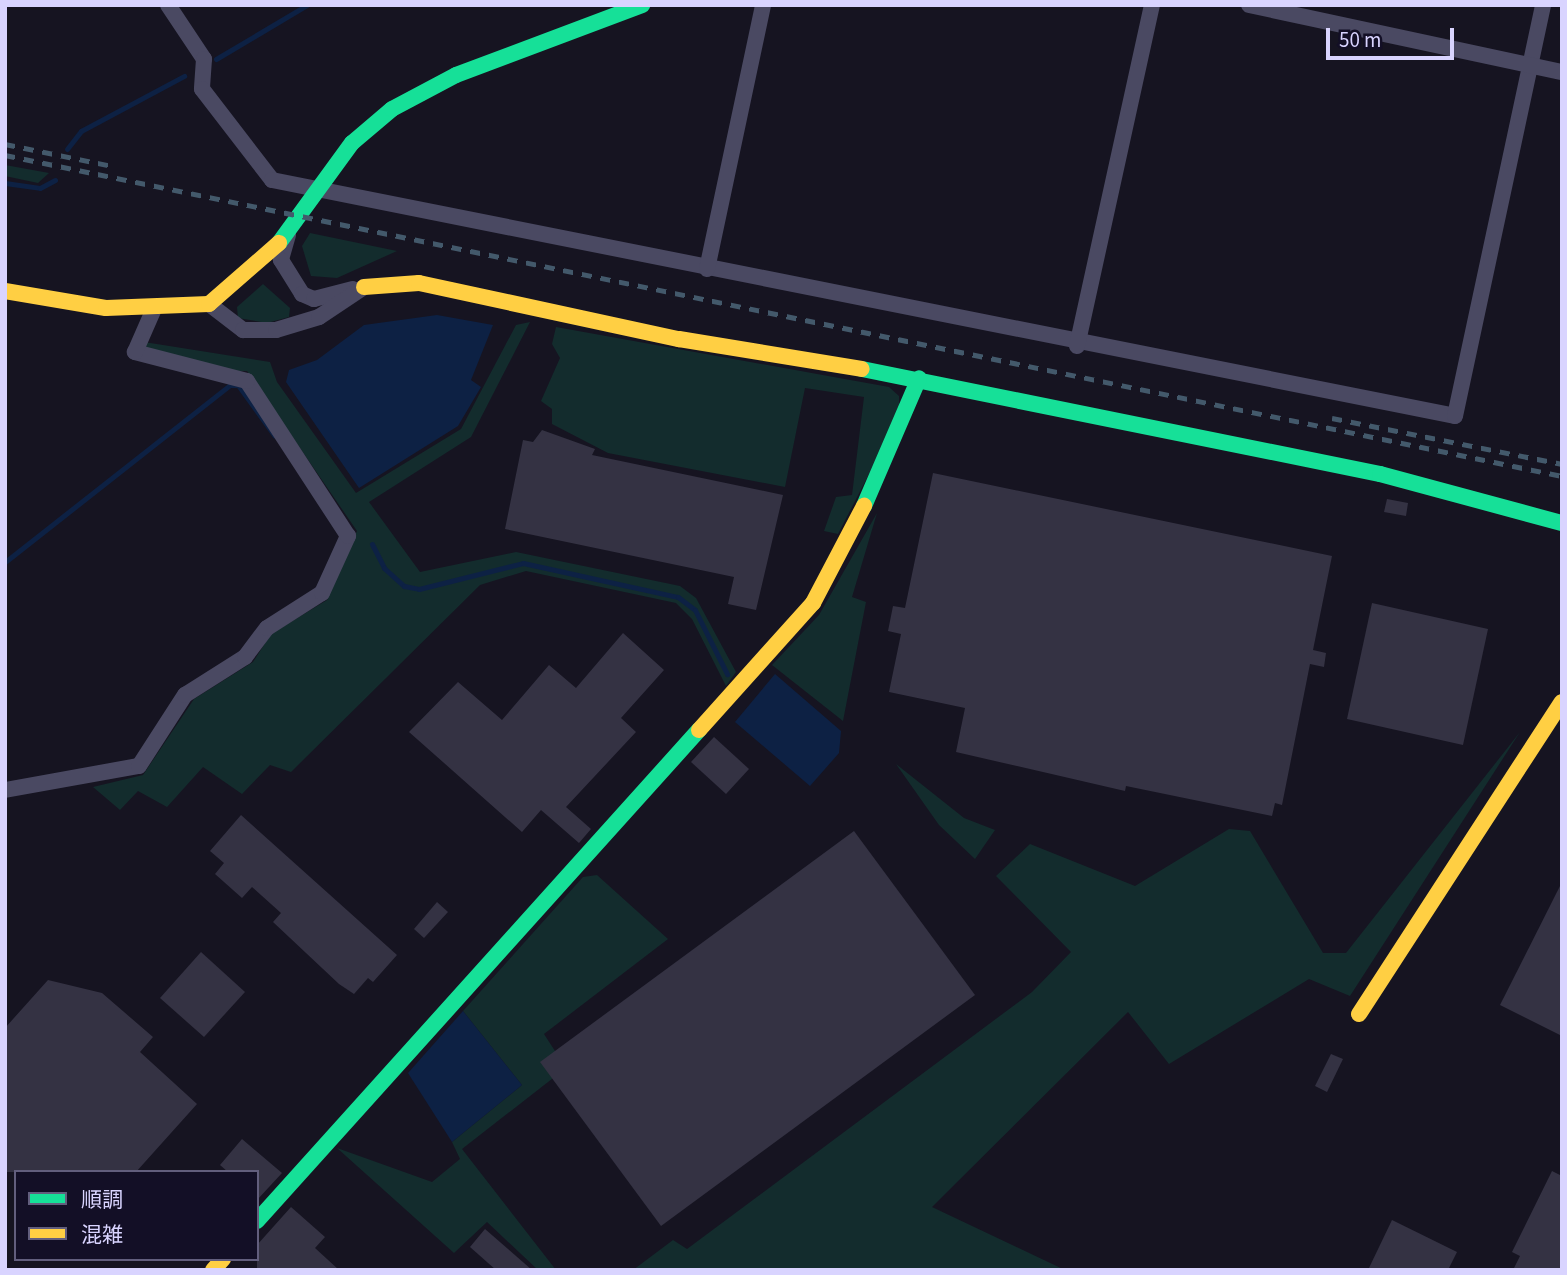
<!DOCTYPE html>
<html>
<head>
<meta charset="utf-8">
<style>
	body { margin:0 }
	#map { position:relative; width:1567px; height:1275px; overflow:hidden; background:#161421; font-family:"Source Sans 3","Noto Sans JP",sans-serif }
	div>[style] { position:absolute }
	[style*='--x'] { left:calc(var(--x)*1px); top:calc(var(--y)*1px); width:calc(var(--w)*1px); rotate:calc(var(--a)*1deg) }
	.green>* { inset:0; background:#132c2d }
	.water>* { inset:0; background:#0d2144 }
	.stream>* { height:5px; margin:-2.5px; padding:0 2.5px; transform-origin:2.5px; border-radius:2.5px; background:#0d2144 }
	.building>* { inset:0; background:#343243 }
	.street>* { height:16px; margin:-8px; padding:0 8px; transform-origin:8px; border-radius:8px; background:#4a4962 }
	.fast>* { height:16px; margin:-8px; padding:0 8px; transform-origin:8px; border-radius:8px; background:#16e098 }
	.slow>* { height:16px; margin:-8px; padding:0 8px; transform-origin:8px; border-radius:8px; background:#ffcf43 }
	.rail>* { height:5px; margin-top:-2.5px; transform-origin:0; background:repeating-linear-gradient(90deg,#43596b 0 10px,transparent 0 19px) }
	span { translate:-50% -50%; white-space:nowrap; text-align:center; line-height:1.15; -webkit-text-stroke:7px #130f26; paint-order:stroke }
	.frame { position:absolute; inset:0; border:7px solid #d9d4ff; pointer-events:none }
	.legend { position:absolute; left:14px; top:1170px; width:245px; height:91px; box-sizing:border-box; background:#130f26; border:2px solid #625e7d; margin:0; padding:9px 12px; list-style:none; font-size:21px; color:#d9d4ff }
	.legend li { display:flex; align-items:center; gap:14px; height:35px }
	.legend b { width:35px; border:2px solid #625e7d }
	.scale { position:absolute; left:1326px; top:28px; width:128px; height:32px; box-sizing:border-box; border:4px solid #d9d4ff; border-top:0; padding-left:9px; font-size:21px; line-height:24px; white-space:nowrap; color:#d9d4ff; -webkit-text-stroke:5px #130f26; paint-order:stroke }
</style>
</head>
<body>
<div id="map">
	<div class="green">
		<i style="clip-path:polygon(5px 165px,49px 173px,38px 183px,5px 176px)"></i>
		<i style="clip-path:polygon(310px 233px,397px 251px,337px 278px,311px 276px,302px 246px)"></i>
		<i style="clip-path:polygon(263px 284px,290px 308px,289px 317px,267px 323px,238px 318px,237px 307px)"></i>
		<i style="clip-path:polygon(530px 322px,471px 437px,369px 502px,420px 572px,516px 552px,680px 586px,696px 598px,736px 672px,726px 686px,692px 619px,676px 603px,526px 571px,480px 585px,291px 772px,270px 765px,242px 794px,203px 767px,167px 807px,138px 791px,120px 810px,93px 787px,143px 775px,194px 699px,253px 662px,271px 634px,327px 600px,357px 531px,247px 371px,216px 371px,147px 352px,144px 342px,270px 362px,277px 382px,356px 493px,461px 429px,516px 325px)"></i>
		<i style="clip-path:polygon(556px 327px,889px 387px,899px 396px,899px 416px,838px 534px,824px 531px,836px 497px,852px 495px,864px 397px,805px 388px,785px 487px,608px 453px,552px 424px,552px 409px,541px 401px,560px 358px,552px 344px)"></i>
		<i style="clip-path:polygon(877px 513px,852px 597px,866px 602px,843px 721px,772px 665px,819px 615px)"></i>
		<i style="clip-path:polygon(1520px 732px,1350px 996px,1309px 979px,1169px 1064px,1128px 1012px,932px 1207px,1065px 1270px,633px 1270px,673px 1240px,687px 1249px,1032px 992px,1071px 952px,996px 876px,1030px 844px,1135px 886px,1229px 829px,1250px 831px,1323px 953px,1346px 953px)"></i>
		<i style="clip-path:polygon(896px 764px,964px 818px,995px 830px,975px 859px,939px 825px)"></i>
		<i style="clip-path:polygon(597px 875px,668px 939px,544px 1034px,566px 1068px,462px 1149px,556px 1270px,538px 1270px,487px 1222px,454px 1253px,337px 1148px,432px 1182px,460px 1159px,452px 1142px,522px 1085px,463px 1011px,583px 877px)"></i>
	</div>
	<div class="water">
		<i style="clip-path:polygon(437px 315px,493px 325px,471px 380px,481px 387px,458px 426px,359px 488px,286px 382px,289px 370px,317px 360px,364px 325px)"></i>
		<i style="clip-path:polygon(775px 674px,841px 731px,839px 753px,810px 786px,735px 722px)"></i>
		<i style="clip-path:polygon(463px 1011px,522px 1085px,452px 1142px,408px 1073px)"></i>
	</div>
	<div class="stream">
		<i style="--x:216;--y:59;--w:106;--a:-30.7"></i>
		<i style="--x:67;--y:149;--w:23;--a:-52"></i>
		<i style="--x:81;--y:131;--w:117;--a:-28.1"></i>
		<i style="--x:5;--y:183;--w:35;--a:8"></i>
		<i style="--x:40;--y:188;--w:17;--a:-28"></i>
		<i style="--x:372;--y:544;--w:27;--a:63"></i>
		<i style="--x:384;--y:568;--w:27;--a:42"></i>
		<i style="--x:404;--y:586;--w:15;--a:11"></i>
		<i style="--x:419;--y:589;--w:107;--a:-14"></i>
		<i style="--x:523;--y:563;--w:159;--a:12.4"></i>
		<i style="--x:678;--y:597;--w:21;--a:37"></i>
		<i style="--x:695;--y:610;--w:72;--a:63.4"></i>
		<i style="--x:5;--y:562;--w:286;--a:-38.2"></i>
		<i style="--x:230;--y:385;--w:8;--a:0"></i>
		<i style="--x:238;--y:385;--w:62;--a:54.2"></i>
	</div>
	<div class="building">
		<i style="clip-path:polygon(542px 430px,595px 449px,592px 455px,783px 495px,756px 610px,728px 604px,734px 577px,505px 529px,523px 440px,533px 442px)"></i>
		<i style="clip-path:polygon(933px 473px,1332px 556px,1313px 650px,1326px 653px,1324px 667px,1310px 664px,1282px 805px,1275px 803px,1272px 816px,1126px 786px,1125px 791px,956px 752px,965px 708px,889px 692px,901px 634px,888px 631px,893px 606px,905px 608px)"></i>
		<i style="clip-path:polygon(1387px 499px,1408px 503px,1406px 516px,1384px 512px)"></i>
		<i style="clip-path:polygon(1372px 603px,1488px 629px,1463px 745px,1347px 719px)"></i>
		<i style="clip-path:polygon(623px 633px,664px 670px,621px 718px,636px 732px,566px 807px,591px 829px,579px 843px,541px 810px,522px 832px,409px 732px,458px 682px,502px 720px,549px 665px,576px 688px)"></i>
		<i style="clip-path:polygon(714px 737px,749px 769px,726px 794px,691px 762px)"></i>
		<i style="clip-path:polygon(241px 815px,397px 955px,373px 982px,368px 978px,354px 994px,339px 984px,273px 922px,281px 913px,252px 887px,242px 898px,215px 874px,224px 863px,210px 851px)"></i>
		<i style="clip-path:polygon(854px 831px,975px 995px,661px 1226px,540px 1062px)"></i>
		<i style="clip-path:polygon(1562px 882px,1562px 1036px,1500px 1005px)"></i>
		<i style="clip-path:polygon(437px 902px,448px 912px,424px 938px,414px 929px)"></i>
		<i style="clip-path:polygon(201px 952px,245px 992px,204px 1037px,160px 998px)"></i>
		<i style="clip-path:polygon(48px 980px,102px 993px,153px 1037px,140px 1052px,197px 1104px,136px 1172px,5px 1172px,5px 1028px)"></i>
		<i style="clip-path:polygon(1331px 1054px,1343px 1059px,1327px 1092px,1315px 1086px)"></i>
		<i style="clip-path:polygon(242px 1139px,282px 1173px,257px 1200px,257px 1172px,228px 1172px,220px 1165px)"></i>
		<i style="clip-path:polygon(1552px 1171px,1562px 1176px,1562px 1270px,1513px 1270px,1520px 1256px,1512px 1252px)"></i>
		<i style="clip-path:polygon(291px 1207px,325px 1237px,315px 1248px,339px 1270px,257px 1270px,257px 1245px)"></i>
		<i style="clip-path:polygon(1392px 1220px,1457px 1252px,1448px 1270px,1368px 1270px)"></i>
		<i style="clip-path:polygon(485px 1229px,532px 1270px,496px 1270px,470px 1247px)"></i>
	</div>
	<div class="street">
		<i style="--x:168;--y:5;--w:65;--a:56.3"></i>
		<i style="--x:204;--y:59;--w:30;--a:94"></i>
		<i style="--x:202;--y:89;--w:115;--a:52.4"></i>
		<i style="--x:272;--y:180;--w:1206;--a:11.28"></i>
		<i style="--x:1455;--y:416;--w:420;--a:-77.9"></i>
		<i style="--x:1249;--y:5;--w:320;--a:12.1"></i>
		<i style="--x:288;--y:235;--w:26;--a:106"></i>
		<i style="--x:281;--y:260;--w:40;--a:58"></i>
		<i style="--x:302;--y:294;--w:13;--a:23"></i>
		<i style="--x:314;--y:299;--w:40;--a:-14.4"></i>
		<i style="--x:707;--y:269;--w:270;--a:-78"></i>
		<i style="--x:209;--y:304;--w:43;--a:37.4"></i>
		<i style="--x:243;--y:330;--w:33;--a:0"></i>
		<i style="--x:276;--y:330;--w:45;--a:-16.8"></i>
		<i style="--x:319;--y:317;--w:54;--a:-33.7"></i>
		<i style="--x:1077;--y:346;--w:349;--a:-77.6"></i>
		<i style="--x:5;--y:790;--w:136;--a:-10.2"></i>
		<i style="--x:139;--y:766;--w:85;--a:-57.1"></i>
		<i style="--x:185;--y:695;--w:71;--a:-32.3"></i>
		<i style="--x:245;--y:657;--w:36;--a:-53"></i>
		<i style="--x:267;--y:628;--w:65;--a:-32.5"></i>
		<i style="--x:322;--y:593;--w:63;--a:-65.5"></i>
		<i style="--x:348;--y:536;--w:185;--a:-123.1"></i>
		<i style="--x:247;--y:381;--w:116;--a:-165.5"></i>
		<i style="--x:135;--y:352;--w:45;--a:-66.3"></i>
	</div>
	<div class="fast">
		<i style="--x:279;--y:243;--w:124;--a:-53.9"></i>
		<i style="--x:352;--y:143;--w:52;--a:-40.4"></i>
		<i style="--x:392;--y:109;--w:72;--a:-28"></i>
		<i style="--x:456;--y:75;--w:199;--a:-20.6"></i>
		<i style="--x:862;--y:369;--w:529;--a:11.46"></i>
		<i style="--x:1380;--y:474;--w:188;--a:15.1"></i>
		<i style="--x:864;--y:506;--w:139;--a:-66.7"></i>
		<i style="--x:257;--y:1221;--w:661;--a:-48.01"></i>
	</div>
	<div class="slow">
		<i style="--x:364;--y:287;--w:55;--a:-4.2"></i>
		<i style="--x:419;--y:283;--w:266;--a:12.2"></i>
		<i style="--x:679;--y:339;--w:185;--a:9.3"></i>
		<i style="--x:5;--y:291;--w:102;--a:9.6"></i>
		<i style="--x:106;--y:308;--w:103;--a:-2.2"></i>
		<i style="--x:209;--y:304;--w:93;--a:-41.1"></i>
		<i style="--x:699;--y:730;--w:171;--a:-48.1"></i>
		<i style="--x:813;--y:603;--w:110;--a:-62.3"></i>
		<i style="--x:1359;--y:1014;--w:372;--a:-57"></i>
		<i style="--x:213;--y:1270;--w:15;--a:-48"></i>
	</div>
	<div class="rail">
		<i style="--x:5;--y:144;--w:109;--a:11.6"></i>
		<i style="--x:5;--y:155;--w:1590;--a:11.65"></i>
		<i style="--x:1332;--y:418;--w:235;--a:11.3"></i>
	</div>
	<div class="frame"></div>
	<ul class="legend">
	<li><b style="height:9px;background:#16e098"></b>順調</li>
	<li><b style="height:9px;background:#ffcf43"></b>混雑</li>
	</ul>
	<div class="scale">50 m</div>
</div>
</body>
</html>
